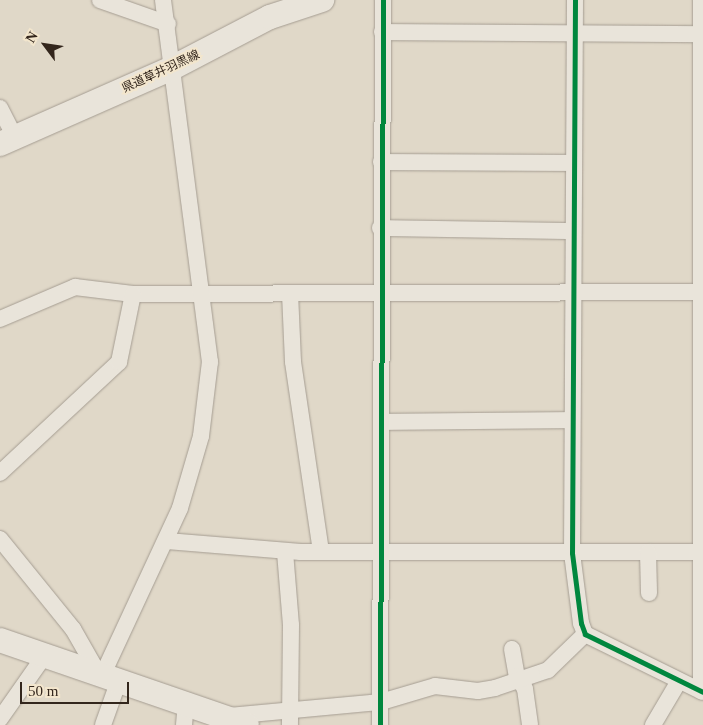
<!DOCTYPE html>
<html>
<head>
<meta charset="utf-8">
<style>
	body { margin:0 }
	#map { position:relative; width:703px; height:725px; overflow:hidden; background:#e0d8c8; font-family:"Times New Roman","Noto Sans JP",serif }
	div>[style] { position:absolute }
	[style*='--x'] { left:calc(var(--x)*1px); top:calc(var(--y)*1px); width:calc(var(--w)*1px); rotate:calc(var(--a)*1deg) }
	.roads { filter:drop-shadow(0 0 1px #a59d92) drop-shadow(0 0 1px #a59d92) }
	.street>* { height:16px; margin:-8px; padding:0 8px; transform-origin:8px; border-radius:8px; background:#e9e4da }
	.secondary>* { height:24px; margin:-12px; padding:0 12px; transform-origin:12px; border-radius:12px; background:#e9e4da }
	.cycleway>* { height:5px; margin:-2.5px; padding:0 2.5px; transform-origin:2.5px; border-radius:2.5px; background:#00873e }
	span { translate:-50% -50%; white-space:nowrap; text-align:center; line-height:1.15; -webkit-text-stroke:4px #f3e6cd; paint-order:stroke }
	.street-label { font-size:12px; color:#33261c }
	.north { position:absolute; left:20px; top:20px; width:50px; height:50px; -webkit-text-stroke:4px #f3e6cd; paint-order:stroke; rotate:301deg; font-size:14px; font-weight:700; line-height:20px; text-align:center; color:#33261c }
	.north::after { content:''; display:block; margin:auto; width:18px; height:22px; background:#33261c; clip-path:polygon(50% 0,100% 100%,50% 72%,0 100%) }
	.scale { position:absolute; left:20px; top:682px; width:109px; height:22px; box-sizing:border-box; border:2px solid #33261c; border-top:0; padding-left:6px; font-size:15px; line-height:18px; white-space:nowrap; color:#33261c; -webkit-text-stroke:4px #f3e6cd; paint-order:stroke }
</style>
</head>
<body>
<div id="map">
	<div class="roads">
		<div class="street">
			<i style="--x:100;--y:0;--w:72;--a:19.4"></i>
			<i style="--x:575;--y:0;--w:553;--a:90.31"></i>
			<i style="--x:572;--y:553;--w:71;--a:82.7"></i>
			<i style="--x:581;--y:623;--w:12;--a:70"></i>
			<i style="--x:585;--y:634;--w:131;--a:26.2"></i>
			<i style="--x:382;--y:32;--w:321;--a:0.4"></i>
			<i style="--x:0;--y:108;--w:33;--a:63"></i>
			<i style="--x:381;--y:162;--w:191;--a:0.3"></i>
			<i style="--x:380;--y:228;--w:193;--a:0.9"></i>
			<i style="--x:290;--y:293;--w:69;--a:87.5"></i>
			<i style="--x:293;--y:362;--w:192;--a:81.6"></i>
			<i style="--x:0;--y:319;--w:82;--a:-23.1"></i>
			<i style="--x:75;--y:287;--w:58;--a:6.9"></i>
			<i style="--x:133;--y:294;--w:570;--a:-0.2"></i>
			<i style="--x:381;--y:422;--w:190;--a:-0.6"></i>
			<i style="--x:0;--y:473;--w:163;--a:-43"></i>
			<i style="--x:119;--y:362;--w:69;--a:-78.4"></i>
			<i style="--x:0;--y:539;--w:116;--a:51"></i>
			<i style="--x:73;--y:629;--w:48;--a:60.3"></i>
			<i style="--x:167;--y:541;--w:134;--a:4.7"></i>
			<i style="--x:301;--y:552;--w:398;--a:0"></i>
			<i style="--x:285;--y:552;--w:73;--a:85.3"></i>
			<i style="--x:291;--y:625;--w:100;--a:90.6"></i>
			<i style="--x:648;--y:552;--w:41;--a:88.6"></i>
			<i style="--x:512;--y:649;--w:27;--a:80"></i>
			<i style="--x:517;--y:676;--w:15;--a:58"></i>
			<i style="--x:525;--y:689;--w:36;--a:82"></i>
			<i style="--x:103;--y:674;--w:183;--a:-65.1"></i>
			<i style="--x:180;--y:508;--w:75;--a:-73.7"></i>
			<i style="--x:201;--y:436;--w:75;--a:-83.1"></i>
			<i style="--x:210;--y:362;--w:365;--a:-97.4"></i>
			<i style="--x:701;--y:691;--w:691;--a:-90"></i>
			<i style="--x:229;--y:716;--w:153;--a:-5.3"></i>
			<i style="--x:381;--y:702;--w:56;--a:-16.5"></i>
			<i style="--x:435;--y:686;--w:43;--a:6.6"></i>
			<i style="--x:478;--y:691;--w:17;--a:-10"></i>
			<i style="--x:495;--y:688;--w:56;--a:-18.8"></i>
			<i style="--x:548;--y:670;--w:52;--a:-44.2"></i>
			<i style="--x:0;--y:719;--w:78;--a:-54.9"></i>
			<i style="--x:103;--y:725;--w:48;--a:-70.4"></i>
			<i style="--x:184;--y:725;--w:21;--a:-85"></i>
			<i style="--x:380;--y:725;--w:725;--a:-89.76"></i>
			<i style="--x:653;--y:725;--w:51;--a:-59.4"></i>
		</div>
		<div class="secondary">
			<i style="--x:0;--y:144;--w:188;--a:-23.8"></i>
			<i style="--x:172;--y:68;--w:110;--a:-27.5"></i>
			<i style="--x:270;--y:17;--w:55;--a:-18.1"></i>
			<i style="--x:0;--y:640;--w:261;--a:19"></i>
		</div>
	</div>
	<div class="cycleway">
		<i style="--x:575;--y:0;--w:553;--a:90.31"></i>
		<i style="--x:572;--y:553;--w:71;--a:82.7"></i>
		<i style="--x:581;--y:623;--w:12;--a:70"></i>
		<i style="--x:585;--y:634;--w:131;--a:26.2"></i>
		<i style="--x:380;--y:725;--w:725;--a:-89.76"></i>
	</div>
	<div class="street-label">
		<span style="left:161px;top:72px;rotate:-25deg">県道草井羽黒線</span>
	</div>
	<div class="north">N</div>
	<div class="scale">50 m</div>
</div>
</body>
</html>
